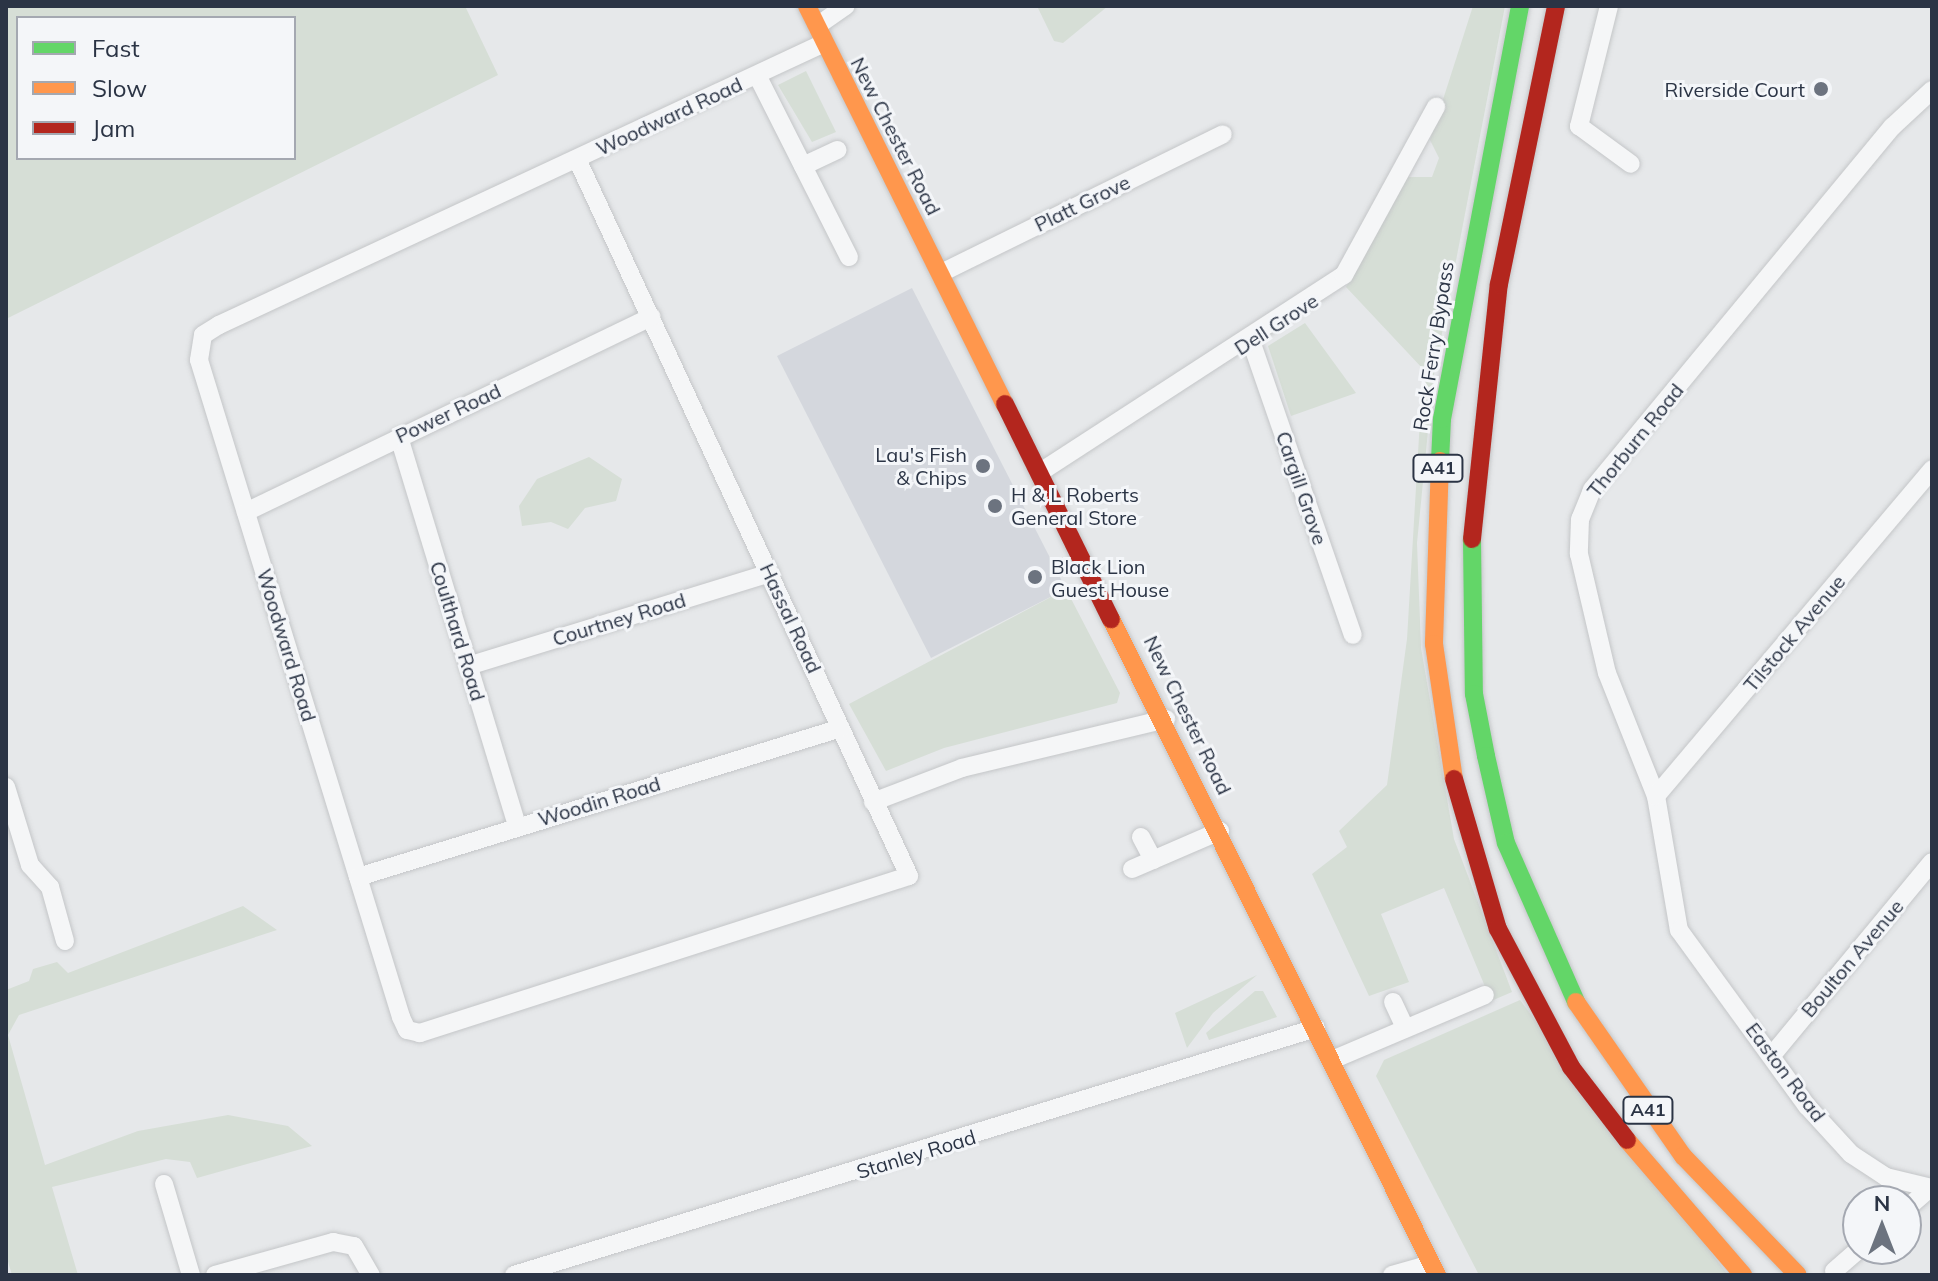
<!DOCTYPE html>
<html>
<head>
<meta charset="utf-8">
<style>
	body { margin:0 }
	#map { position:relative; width:1938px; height:1281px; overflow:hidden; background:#e6e8ea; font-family:Mulish,sans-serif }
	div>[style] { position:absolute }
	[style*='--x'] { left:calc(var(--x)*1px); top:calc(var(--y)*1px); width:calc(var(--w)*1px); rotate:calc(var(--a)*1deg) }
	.built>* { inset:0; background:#d4d7dd }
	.green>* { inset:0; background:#d6ded6 }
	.roads { filter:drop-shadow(0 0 2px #c4c6c8) drop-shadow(0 0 2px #c4c6c8) }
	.street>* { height:18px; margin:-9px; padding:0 9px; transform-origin:9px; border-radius:9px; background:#f5f6f7 }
	.fast>* { height:18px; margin:-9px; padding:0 9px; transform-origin:9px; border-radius:9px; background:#63d668 }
	.slow>* { height:18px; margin:-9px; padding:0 9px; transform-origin:9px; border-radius:9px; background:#ff974d }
	.jam>* { height:18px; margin:-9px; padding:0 9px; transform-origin:9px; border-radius:9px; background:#b3261e }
	.dots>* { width:22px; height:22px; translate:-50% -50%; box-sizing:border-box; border:4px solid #f4f6f9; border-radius:50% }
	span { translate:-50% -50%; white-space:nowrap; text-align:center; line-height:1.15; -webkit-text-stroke:6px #f4f6f9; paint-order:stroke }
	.shield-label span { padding:2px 6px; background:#f4f6f9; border:2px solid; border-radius:6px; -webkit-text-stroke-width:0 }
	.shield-label { font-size:18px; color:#2b3445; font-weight:700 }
	.poi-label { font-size:20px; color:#2b3445 }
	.right { translate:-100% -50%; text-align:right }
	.left { translate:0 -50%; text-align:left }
	.street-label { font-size:20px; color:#2b3445 }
	.frame { position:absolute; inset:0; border:8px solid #2b3445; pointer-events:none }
	.legend { position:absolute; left:16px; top:16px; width:280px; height:144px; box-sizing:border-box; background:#f4f6f9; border:2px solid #a4a8b1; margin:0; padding:10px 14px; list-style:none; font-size:24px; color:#2b3445 }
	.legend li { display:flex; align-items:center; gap:16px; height:40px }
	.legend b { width:40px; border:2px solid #a4a8b1 }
	.north { position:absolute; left:1842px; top:1185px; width:80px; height:80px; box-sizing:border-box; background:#f4f6f9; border:2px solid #a4a8b1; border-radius:50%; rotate:0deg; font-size:22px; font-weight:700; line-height:32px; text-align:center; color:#2b3445 }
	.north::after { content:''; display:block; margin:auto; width:28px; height:36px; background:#6c737f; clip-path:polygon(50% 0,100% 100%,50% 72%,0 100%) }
</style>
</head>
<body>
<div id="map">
	<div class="built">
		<i style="clip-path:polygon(912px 288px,1066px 589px,931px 658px,777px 356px)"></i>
	</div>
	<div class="green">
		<i style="clip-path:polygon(evenodd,6px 6px,465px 6px,498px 75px,6px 319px,6px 6px,18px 18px,294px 18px,294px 158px,18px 158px,18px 18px)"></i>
		<i style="clip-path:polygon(1037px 6px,1108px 6px,1063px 43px,1054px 41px)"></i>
		<i style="clip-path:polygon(1473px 6px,1505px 6px,1433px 380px,1417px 543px,1421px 648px,1454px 839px,1512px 992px,1491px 1001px,1444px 888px,1381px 914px,1409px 982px,1369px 996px,1312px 874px,1347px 847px,1339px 831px,1387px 785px,1407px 639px,1423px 369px,1346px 287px,1407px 177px,1432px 177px,1439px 158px,1430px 140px)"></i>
		<i style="clip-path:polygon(806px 71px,836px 132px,812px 142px,778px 85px)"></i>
		<i style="clip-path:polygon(1305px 323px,1356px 393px,1291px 416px,1268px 346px)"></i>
		<i style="clip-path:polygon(589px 457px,622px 479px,616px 501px,585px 508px,568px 529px,551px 522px,522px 526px,519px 506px,537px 479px)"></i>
		<i style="clip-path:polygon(1066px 589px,1120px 693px,1117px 703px,944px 748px,886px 771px,849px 704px)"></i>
		<i style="clip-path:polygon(243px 906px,277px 930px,19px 1015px,8px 1035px,45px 1165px,138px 1131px,228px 1115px,288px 1126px,312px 1146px,197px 1178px,190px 1162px,166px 1159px,52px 1187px,78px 1275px,12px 1275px,6px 1255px,6px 990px,29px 981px,33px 969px,57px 962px,68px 973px)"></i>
		<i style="clip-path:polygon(1257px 975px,1213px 1013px,1187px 1048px,1175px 1013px)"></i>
		<i style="clip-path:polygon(1255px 991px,1263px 991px,1277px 1017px,1209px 1040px,1206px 1033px)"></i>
		<i style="clip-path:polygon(1520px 1000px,1728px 1275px,1479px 1275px,1376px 1076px,1384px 1060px)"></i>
	</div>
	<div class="roads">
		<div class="street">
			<i style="--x:1609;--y:6;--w:124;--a:104"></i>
			<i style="--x:1579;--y:126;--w:64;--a:36.2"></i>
			<i style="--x:817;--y:26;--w:35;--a:-35"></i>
			<i style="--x:757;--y:75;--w:204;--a:63.2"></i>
			<i style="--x:1932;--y:90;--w:54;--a:137.2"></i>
			<i style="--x:1892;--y:127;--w:471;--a:129.6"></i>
			<i style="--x:1592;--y:490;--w:31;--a:112"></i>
			<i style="--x:1580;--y:519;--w:35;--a:92"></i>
			<i style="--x:1579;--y:554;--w:122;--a:76.8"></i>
			<i style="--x:1607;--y:673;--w:132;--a:68.3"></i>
			<i style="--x:1656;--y:796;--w:136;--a:80.3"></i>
			<i style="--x:1679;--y:930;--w:218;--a:54"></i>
			<i style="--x:1807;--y:1106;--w:65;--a:47.5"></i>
			<i style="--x:1851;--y:1154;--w:42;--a:33.3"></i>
			<i style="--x:1886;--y:1177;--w:47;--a:13.4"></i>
			<i style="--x:577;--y:159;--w:790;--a:65.15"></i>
			<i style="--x:909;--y:876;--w:514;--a:162.2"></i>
			<i style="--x:420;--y:1033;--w:13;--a:-167"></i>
			<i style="--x:407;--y:1030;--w:14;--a:-115"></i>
			<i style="--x:401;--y:1017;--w:687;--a:-107.09"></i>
			<i style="--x:199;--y:360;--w:25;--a:-81"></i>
			<i style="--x:203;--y:335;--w:19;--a:-32"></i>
			<i style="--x:219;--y:325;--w:667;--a:-24.99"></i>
			<i style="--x:803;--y:166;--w:38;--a:-25"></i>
			<i style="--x:941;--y:273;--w:314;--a:-26.2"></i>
			<i style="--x:1251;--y:341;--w:311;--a:70.9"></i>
			<i style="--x:399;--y:437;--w:407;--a:73.1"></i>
			<i style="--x:1042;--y:471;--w:360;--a:-33"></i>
			<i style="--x:1344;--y:275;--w:192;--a:-61.3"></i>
			<i style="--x:246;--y:512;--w:450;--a:-25.7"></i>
			<i style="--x:468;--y:666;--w:316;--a:-17.1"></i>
			<i style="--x:6;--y:787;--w:82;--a:72.9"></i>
			<i style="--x:30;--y:865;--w:30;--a:48"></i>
			<i style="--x:50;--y:887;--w:56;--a:74.5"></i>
			<i style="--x:1656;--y:796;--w:428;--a:-49.8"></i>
			<i style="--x:873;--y:802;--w:95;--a:-20.9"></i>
			<i style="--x:962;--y:768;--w:210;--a:-13.5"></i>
			<i style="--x:1141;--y:837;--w:26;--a:62"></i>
			<i style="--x:1132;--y:869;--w:96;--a:-23.4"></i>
			<i style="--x:358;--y:877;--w:505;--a:-17.14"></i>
			<i style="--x:1393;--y:1002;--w:29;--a:65"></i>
			<i style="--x:1773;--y:1054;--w:249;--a:-50.4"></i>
			<i style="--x:1332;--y:1060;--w:166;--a:-23"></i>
			<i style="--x:164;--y:1184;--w:95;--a:73.5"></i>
			<i style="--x:1906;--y:1209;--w:30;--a:-41"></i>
			<i style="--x:1834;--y:1271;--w:33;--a:-41"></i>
			<i style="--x:215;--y:1275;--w:123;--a:-15.6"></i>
			<i style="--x:333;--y:1242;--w:21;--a:11"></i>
			<i style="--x:354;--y:1246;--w:34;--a:60"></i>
			<i style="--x:514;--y:1275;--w:839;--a:-17.12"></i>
			<i style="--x:1392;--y:1275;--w:41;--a:-15.8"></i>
		</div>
		<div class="fast">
			<i style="--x:1440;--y:461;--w:42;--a:-87.3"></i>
			<i style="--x:1442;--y:419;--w:420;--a:-79.3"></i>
			<i style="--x:1472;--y:539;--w:155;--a:89.3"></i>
			<i style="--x:1474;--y:694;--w:63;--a:79"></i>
			<i style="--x:1486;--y:756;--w:89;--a:77.1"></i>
			<i style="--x:1506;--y:843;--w:174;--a:66.2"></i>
		</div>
		<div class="slow">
			<i style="--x:807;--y:6;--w:445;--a:63.6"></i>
			<i style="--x:1440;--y:461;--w:183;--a:91.9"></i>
			<i style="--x:1434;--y:644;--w:136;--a:81.6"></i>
			<i style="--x:1111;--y:619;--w:733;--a:63.57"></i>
			<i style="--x:1576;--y:1002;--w:188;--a:55.2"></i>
			<i style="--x:1683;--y:1156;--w:165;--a:46"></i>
			<i style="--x:1627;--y:1140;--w:178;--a:49.3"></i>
		</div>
		<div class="jam">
			<i style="--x:1005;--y:404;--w:240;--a:63.8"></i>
			<i style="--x:1472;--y:539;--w:256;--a:-84"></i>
			<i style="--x:1499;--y:284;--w:284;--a:-78.4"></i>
			<i style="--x:1454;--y:779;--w:156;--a:73.7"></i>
			<i style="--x:1498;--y:929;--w:156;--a:62.1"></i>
			<i style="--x:1571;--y:1067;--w:92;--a:52.5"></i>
		</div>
	</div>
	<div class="dots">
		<i style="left:1821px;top:89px;background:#6c737f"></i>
		<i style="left:983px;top:466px;background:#6c737f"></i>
		<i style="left:995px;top:506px;background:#6c737f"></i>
		<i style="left:1035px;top:577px;background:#6c737f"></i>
	</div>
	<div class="shield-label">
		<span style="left:1438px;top:468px">A41</span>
		<span style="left:1648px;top:1110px">A41</span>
	</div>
	<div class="poi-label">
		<span class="right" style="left:1805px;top:89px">Riverside Court</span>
		<span class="right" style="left:967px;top:466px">Lau's Fish<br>&amp; Chips</span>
		<span class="left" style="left:1011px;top:506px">H &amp; L Roberts<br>General Store</span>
		<span class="left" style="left:1051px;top:578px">Black Lion<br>Guest House</span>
	</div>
	<div class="street-label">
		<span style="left:669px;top:116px;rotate:-25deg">Woodward Road</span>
		<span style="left:896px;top:136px;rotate:63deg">New Chester Road</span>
		<span style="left:1082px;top:203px;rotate:-26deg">Platt Grove</span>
		<span style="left:1276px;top:324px;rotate:-33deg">Dell Grove</span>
		<span style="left:1433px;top:346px;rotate:-81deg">Rock Ferry Bypass</span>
		<span style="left:448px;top:413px;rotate:-25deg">Power Road</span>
		<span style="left:1635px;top:440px;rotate:-51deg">Thorburn Road</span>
		<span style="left:1302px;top:488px;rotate:71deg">Cargill Grove</span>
		<span style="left:791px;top:618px;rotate:65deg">Hassal Road</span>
		<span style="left:619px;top:619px;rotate:-17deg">Courtney Road</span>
		<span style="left:458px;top:631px;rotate:73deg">Coulthard Road</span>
		<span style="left:1794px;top:633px;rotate:-50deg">Tilstock Avenue</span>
		<span style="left:287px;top:645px;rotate:73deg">Woodward Road</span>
		<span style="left:1188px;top:715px;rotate:64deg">New Chester Road</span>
		<span style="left:599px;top:801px;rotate:-17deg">Woodin Road</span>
		<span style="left:1852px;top:958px;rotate:-50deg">Boulton Avenue</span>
		<span style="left:1786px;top:1072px;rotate:53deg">Easton Road</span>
		<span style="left:916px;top:1154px;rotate:-17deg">Stanley Road</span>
	</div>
	<div class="frame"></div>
	<ul class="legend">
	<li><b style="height:10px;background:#63d668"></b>Fast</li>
	<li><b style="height:10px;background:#ff974d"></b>Slow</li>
	<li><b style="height:10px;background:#b3261e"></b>Jam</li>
	</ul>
	<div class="north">N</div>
</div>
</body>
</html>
